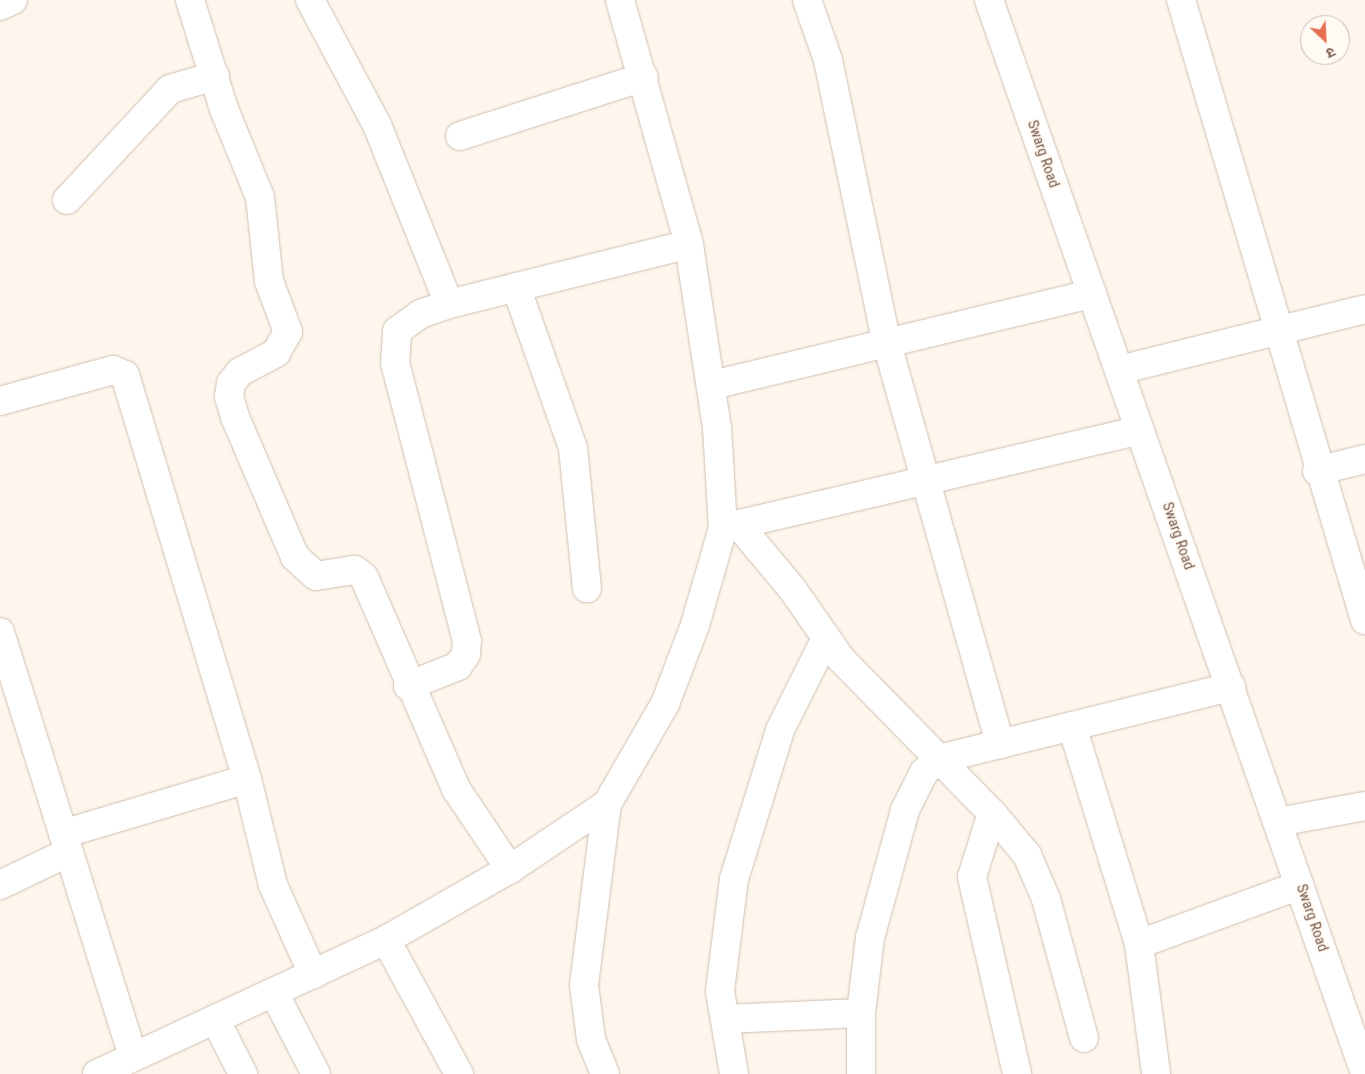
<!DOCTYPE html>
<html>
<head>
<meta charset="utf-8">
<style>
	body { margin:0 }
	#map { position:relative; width:1365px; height:1074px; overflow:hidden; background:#fdf6ec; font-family:"Roboto Condensed","Noto Sans Devanagari",sans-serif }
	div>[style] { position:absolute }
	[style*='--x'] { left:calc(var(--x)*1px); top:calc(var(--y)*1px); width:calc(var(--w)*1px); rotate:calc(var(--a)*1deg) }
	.roads { filter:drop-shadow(0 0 1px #d1beb0) drop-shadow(0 0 1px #d1beb0) }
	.minor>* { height:28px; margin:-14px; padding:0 14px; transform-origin:14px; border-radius:14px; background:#fff }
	span { translate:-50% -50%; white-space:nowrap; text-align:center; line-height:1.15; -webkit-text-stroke:4px #fffaf3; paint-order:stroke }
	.street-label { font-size:15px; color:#7a5c4d }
	.north { position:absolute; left:1300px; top:15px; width:50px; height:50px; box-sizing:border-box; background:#fffaf3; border:1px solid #cabbb1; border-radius:50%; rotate:155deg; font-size:14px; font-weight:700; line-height:20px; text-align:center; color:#7a5c4d }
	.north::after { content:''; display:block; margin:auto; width:18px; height:22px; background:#e76f51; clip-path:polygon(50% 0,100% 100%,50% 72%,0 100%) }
</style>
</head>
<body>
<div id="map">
	<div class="roads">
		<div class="minor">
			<i style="--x:190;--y:0;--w:114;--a:72.7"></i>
			<i style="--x:224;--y:109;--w:95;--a:67.8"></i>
			<i style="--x:260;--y:197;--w:84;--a:83.9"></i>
			<i style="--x:269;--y:281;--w:54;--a:69.6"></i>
			<i style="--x:288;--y:332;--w:24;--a:120"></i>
			<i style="--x:276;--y:353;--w:41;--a:152.2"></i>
			<i style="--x:240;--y:372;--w:14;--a:129"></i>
			<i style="--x:231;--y:383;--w:14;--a:98"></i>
			<i style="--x:229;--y:397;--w:21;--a:73"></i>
			<i style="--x:235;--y:417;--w:152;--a:66.8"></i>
			<i style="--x:295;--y:557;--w:28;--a:42"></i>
			<i style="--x:316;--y:576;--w:39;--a:-9"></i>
			<i style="--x:355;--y:570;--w:11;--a:38"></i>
			<i style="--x:364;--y:577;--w:231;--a:66.5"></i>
			<i style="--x:456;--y:789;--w:97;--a:56"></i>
			<i style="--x:310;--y:0;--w:142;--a:61.8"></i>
			<i style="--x:377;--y:125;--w:193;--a:68.1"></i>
			<i style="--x:807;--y:0;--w:64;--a:70.7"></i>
			<i style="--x:828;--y:60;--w:290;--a:78.3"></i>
			<i style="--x:887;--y:344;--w:416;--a:74.2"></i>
			<i style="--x:989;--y:0;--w:1137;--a:70.69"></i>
			<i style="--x:1181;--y:0;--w:647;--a:73.47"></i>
			<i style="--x:0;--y:6;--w:14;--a:-25"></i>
			<i style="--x:460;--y:136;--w:193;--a:-17.8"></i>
			<i style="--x:67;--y:200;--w:151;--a:-47.1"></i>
			<i style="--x:170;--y:89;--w:47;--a:-16.1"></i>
			<i style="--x:516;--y:287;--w:171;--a:70.5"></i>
			<i style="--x:573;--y:448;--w:141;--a:84.3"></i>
			<i style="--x:1119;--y:370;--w:253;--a:-13.9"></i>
			<i style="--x:712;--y:385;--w:391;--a:-13.5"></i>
			<i style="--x:0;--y:401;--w:117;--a:-15.3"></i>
			<i style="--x:113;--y:370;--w:13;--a:23"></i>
			<i style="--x:125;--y:375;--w:422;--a:73.2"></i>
			<i style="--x:247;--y:779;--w:192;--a:163.4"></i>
			<i style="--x:1317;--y:471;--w:49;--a:-14"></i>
			<i style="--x:738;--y:524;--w:86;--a:50.2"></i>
			<i style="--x:793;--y:590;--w:84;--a:55.2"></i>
			<i style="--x:841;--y:659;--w:216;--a:45.6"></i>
			<i style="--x:992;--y:813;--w:55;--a:50.2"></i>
			<i style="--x:1027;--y:855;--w:48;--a:66.6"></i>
			<i style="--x:1046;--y:899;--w:144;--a:74.7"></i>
			<i style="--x:723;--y:528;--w:428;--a:-13.2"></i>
			<i style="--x:0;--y:632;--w:445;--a:72.6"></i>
			<i style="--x:408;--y:686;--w:54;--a:-21.8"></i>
			<i style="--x:458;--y:666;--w:14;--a:-56"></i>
			<i style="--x:466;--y:654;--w:13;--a:-86"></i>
			<i style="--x:467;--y:641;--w:287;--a:-104.5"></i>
			<i style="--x:395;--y:363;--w:32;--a:-86"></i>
			<i style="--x:397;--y:331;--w:29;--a:-36"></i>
			<i style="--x:420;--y:314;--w:31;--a:-19"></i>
			<i style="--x:449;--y:304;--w:247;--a:-14"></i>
			<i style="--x:1072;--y:726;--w:228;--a:72.9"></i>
			<i style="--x:1139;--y:944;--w:131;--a:82.5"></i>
			<i style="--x:247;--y:779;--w:109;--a:76.2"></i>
			<i style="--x:273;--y:885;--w:98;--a:65.8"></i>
			<i style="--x:992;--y:813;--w:67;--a:107.4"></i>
			<i style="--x:972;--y:877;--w:202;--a:77.1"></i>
			<i style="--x:1278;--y:822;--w:88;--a:-10.4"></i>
			<i style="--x:0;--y:885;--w:76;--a:-25.6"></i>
			<i style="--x:386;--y:940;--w:153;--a:61.4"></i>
			<i style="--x:1139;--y:944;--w:171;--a:-20.1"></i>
			<i style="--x:274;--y:993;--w:91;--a:62.6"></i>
			<i style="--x:215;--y:1019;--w:62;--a:63"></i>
			<i style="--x:725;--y:1019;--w:136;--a:-2.5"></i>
			<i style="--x:97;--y:1074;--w:319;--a:-24.9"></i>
			<i style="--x:386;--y:940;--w:143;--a:-29.8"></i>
			<i style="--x:510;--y:869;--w:117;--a:-33.8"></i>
			<i style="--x:607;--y:804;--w:116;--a:-59.9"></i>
			<i style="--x:665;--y:704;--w:85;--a:-69.2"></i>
			<i style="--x:695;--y:625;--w:101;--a:-73.9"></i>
			<i style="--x:723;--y:528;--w:100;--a:-93.4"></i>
			<i style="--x:717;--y:428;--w:186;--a:-98.7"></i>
			<i style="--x:689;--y:244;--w:254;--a:-105.8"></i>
			<i style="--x:605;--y:1074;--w:38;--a:-112"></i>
			<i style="--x:591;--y:1039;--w:54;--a:-97.4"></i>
			<i style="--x:584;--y:985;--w:182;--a:-82.8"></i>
			<i style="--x:734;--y:1074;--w:84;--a:-99.6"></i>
			<i style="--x:720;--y:991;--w:113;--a:-82.9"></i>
			<i style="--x:734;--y:879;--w:156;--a:-72.8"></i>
			<i style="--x:780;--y:730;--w:101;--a:-63.4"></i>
			<i style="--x:861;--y:1074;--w:61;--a:-90"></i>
			<i style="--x:861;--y:1013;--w:76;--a:-83.2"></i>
			<i style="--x:870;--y:938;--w:133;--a:-74.7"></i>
			<i style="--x:905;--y:810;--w:42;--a:-63.4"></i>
			<i style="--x:924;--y:772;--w:20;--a:-41"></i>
			<i style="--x:939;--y:759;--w:301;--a:-13.9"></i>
		</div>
	</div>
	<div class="street-label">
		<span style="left:1043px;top:154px;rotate:71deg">Swarg Road</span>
		<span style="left:1178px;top:536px;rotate:71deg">Swarg Road</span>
		<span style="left:1312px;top:918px;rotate:71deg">Swarg Road</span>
	</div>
	<div class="north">उ</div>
</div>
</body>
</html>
